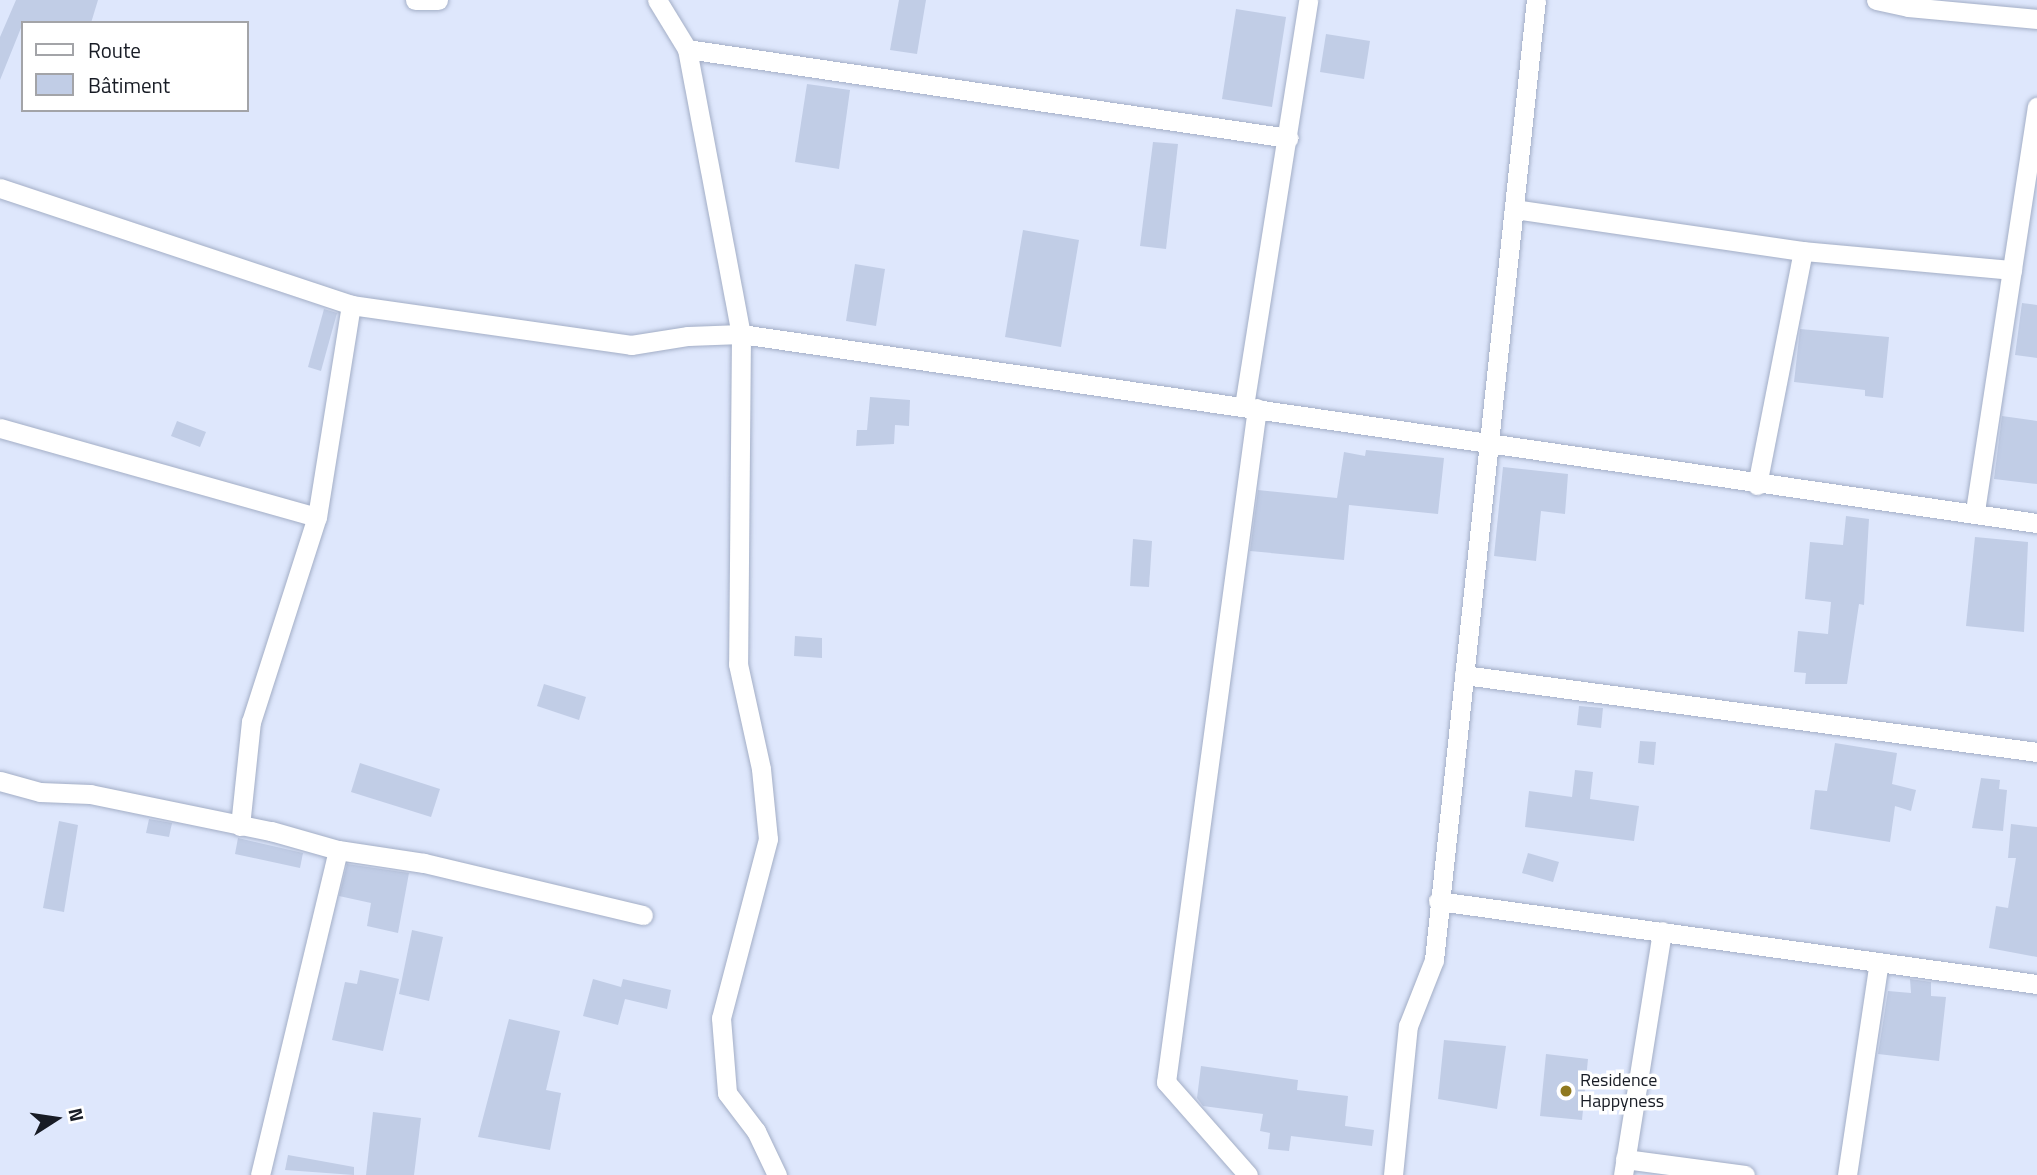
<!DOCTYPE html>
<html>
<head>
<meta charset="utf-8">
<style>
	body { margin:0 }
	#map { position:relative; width:2037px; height:1175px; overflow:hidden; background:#dee7fc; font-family:"Titillium Web",sans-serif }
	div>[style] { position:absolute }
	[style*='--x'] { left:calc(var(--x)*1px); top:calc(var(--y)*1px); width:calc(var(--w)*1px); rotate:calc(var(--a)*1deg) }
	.building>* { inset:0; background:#c1cde6 }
	.roads { filter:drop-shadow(0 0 2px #a3aec6) drop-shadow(0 0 2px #a3aec6) }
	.street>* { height:19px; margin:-9.5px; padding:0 9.5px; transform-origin:9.5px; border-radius:9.5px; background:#fff }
	.dots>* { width:19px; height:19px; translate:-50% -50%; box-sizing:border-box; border:4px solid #fff; border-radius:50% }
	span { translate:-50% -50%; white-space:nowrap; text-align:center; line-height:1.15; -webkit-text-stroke:7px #fff; paint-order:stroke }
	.poi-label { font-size:18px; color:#181c25 }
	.left { translate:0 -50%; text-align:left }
	.legend { position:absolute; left:21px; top:21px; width:228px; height:91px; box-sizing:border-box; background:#fff; border:2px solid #a3a4a8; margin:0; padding:9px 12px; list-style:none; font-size:21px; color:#181c25 }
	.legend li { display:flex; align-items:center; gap:14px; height:35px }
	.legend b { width:35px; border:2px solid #a3a4a8 }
	.north { position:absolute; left:21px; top:1084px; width:70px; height:70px; -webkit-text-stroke:5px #fff; paint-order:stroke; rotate:78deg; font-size:19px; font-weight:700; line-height:28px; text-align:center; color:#181c25 }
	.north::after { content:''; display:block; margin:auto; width:24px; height:32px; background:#181c25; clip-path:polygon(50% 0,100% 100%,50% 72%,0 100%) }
</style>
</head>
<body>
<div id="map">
	<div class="building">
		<i style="clip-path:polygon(16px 0,98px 0,91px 23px,23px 23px,0 80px,0 37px)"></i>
		<i style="clip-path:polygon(899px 0,926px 0,917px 54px,890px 50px)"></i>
		<i style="clip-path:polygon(1236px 9px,1286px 17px,1272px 107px,1222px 99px)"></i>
		<i style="clip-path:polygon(1326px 34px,1370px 41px,1364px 79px,1320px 72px)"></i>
		<i style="clip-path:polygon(807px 84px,850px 90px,839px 169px,795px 162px)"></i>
		<i style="clip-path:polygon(1153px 142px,1178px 144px,1166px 249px,1140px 246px)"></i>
		<i style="clip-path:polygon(1023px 230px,1079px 240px,1061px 347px,1005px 337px)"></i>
		<i style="clip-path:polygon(855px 264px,885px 269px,876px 326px,846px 321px)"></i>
		<i style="clip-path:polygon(2022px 303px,2037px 305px,2037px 358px,2015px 355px)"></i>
		<i style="clip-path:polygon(324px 309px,337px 313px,321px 371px,308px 367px)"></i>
		<i style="clip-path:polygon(1800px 329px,1889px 337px,1883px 398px,1865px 396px,1865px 390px,1794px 382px)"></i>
		<i style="clip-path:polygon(870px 397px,910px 400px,909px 426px,895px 425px,894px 444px,856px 446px,857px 430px,867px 430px)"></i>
		<i style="clip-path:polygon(2002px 416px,2037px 421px,2037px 484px,1994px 479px)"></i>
		<i style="clip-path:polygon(177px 421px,206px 432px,200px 447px,171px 436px)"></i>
		<i style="clip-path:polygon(1366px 450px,1444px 458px,1438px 514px,1349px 505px,1344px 560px,1250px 551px,1258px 490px,1337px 498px,1344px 452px,1365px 456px)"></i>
		<i style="clip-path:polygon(1503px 467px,1568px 474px,1565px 514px,1541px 511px,1536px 561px,1494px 556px)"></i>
		<i style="clip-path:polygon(1846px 516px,1869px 519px,1864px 605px,1859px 604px,1847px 684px,1805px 684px,1806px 673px,1794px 672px,1798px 631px,1828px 634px,1831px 602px,1805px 599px,1810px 542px,1843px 545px)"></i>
		<i style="clip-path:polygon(1975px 537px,2028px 542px,2024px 632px,1966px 626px)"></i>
		<i style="clip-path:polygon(1133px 539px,1152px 541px,1149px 587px,1130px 586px)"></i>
		<i style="clip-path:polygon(795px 636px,822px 638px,822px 658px,794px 656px)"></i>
		<i style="clip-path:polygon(544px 684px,586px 697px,579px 720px,537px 706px)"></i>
		<i style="clip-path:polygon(1579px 706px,1603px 708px,1601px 728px,1577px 725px)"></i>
		<i style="clip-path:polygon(1640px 741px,1656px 742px,1654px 765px,1638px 763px)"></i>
		<i style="clip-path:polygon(1835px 743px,1897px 753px,1892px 784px,1916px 790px,1911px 811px,1895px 806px,1890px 842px,1810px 829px,1815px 790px,1827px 791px)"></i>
		<i style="clip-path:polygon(360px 763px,440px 789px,431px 817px,351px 792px)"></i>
		<i style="clip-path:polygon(1575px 770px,1593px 772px,1590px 799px,1639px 806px,1634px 841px,1525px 827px,1529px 791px,1572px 797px)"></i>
		<i style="clip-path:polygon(1981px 778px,2000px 780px,1999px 789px,2007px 790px,2003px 831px,1972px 828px)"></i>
		<i style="clip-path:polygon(149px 819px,172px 823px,169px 837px,146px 833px)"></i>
		<i style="clip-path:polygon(59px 821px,78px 825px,64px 912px,43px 908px)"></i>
		<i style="clip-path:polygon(2011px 824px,2037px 827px,2037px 957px,1989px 948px,1996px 906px,2008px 908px,2016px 858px,2008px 858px)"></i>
		<i style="clip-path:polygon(238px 838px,303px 853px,300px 868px,235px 854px)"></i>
		<i style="clip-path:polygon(1528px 853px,1559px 862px,1553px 882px,1522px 873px)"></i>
		<i style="clip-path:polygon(347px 864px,409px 873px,398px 933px,367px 926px,371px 903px,339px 896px)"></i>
		<i style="clip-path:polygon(412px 930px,443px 937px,429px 1001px,399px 994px)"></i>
		<i style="clip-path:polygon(360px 970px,399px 979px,383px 1051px,332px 1040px,345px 982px,357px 984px)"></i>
		<i style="clip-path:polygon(593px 979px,621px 987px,623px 979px,671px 990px,667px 1009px,625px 999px,618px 1025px,583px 1016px)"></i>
		<i style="clip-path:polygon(1910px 979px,1931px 982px,1931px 996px,1946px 997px,1939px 1061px,1878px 1054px,1888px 991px,1911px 993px)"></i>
		<i style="clip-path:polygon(509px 1019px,560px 1031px,546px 1090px,561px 1093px,550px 1150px,478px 1137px)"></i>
		<i style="clip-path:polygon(1444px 1040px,1506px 1046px,1497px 1109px,1438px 1099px)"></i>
		<i style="clip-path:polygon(1546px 1054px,1588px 1059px,1582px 1120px,1540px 1116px)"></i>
		<i style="clip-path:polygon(1201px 1066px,1298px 1080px,1297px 1090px,1348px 1096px,1345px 1126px,1374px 1130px,1372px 1146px,1291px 1136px,1289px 1151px,1268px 1149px,1270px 1133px,1260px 1131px,1263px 1114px,1203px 1106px,1197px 1098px)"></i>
		<i style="clip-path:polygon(373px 1112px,421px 1118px,414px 1175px,366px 1175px)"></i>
		<i style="clip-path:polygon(288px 1155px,354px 1167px,354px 1175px,285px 1170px)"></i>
	</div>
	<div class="roads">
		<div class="street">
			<i style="--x:415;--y:0;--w:23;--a:0"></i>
			<i style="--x:657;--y:0;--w:57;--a:58.5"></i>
			<i style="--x:687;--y:49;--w:290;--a:79.3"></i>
			<i style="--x:741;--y:334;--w:330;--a:90.5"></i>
			<i style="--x:738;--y:664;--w:107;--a:77.6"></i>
			<i style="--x:761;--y:769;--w:70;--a:84.3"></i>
			<i style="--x:768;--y:839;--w:185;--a:104.7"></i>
			<i style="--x:721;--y:1018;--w:75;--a:85.4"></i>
			<i style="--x:727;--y:1093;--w:48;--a:52.7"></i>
			<i style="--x:756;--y:1131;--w:49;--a:64.5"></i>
			<i style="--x:1876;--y:0;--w:33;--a:12"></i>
			<i style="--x:1908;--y:7;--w:130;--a:5.3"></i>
			<i style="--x:687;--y:49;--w:608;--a:8.42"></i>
			<i style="--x:0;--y:188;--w:370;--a:18.4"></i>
			<i style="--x:351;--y:305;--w:283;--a:8.1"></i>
			<i style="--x:631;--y:345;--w:58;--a:-9"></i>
			<i style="--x:688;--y:336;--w:53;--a:-2.2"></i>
			<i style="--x:741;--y:334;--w:1310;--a:8.3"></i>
			<i style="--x:1514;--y:209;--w:292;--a:8.3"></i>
			<i style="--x:1244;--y:406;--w:411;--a:-81"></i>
			<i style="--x:0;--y:428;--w:329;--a:15.7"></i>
			<i style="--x:1757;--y:485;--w:238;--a:-78.9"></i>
			<i style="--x:1803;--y:251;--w:210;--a:5.2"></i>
			<i style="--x:1975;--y:511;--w:409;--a:-81.3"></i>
			<i style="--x:1464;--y:675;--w:578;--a:7.65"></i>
			<i style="--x:0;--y:781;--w:41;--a:15.4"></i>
			<i style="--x:40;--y:792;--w:50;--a:2.3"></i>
			<i style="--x:90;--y:794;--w:185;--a:11.6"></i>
			<i style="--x:271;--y:831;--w:70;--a:15.8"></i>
			<i style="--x:338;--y:850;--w:87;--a:8.6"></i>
			<i style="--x:424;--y:863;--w:225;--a:13.4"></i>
			<i style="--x:240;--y:826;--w:105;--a:-84"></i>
			<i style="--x:251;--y:722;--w:215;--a:-72.2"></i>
			<i style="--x:317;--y:517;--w:215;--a:-80.9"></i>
			<i style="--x:1438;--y:901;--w:605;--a:7.89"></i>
			<i style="--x:1625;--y:1159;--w:121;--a:7.6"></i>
			<i style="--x:260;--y:1175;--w:334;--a:-76.5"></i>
			<i style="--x:1248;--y:1175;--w:124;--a:-131.4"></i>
			<i style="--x:1166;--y:1082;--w:680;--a:-82.31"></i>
			<i style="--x:1393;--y:1175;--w:150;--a:-84.3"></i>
			<i style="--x:1408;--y:1026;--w:71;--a:-68.5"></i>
			<i style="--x:1434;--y:960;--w:965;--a:-83.94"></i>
			<i style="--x:1623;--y:1175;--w:247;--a:-80.9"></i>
			<i style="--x:1847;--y:1175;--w:215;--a:-81.5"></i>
		</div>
	</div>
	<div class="dots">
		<i style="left:1566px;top:1091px;background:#90791f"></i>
	</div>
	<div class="poi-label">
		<span class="left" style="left:1580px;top:1091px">Residence<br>Happyness</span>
	</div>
	<ul class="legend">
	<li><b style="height:9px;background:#fff"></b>Route</li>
	<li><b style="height:19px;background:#c1cde6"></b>Bâtiment</li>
	</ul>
	<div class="north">N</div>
</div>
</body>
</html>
